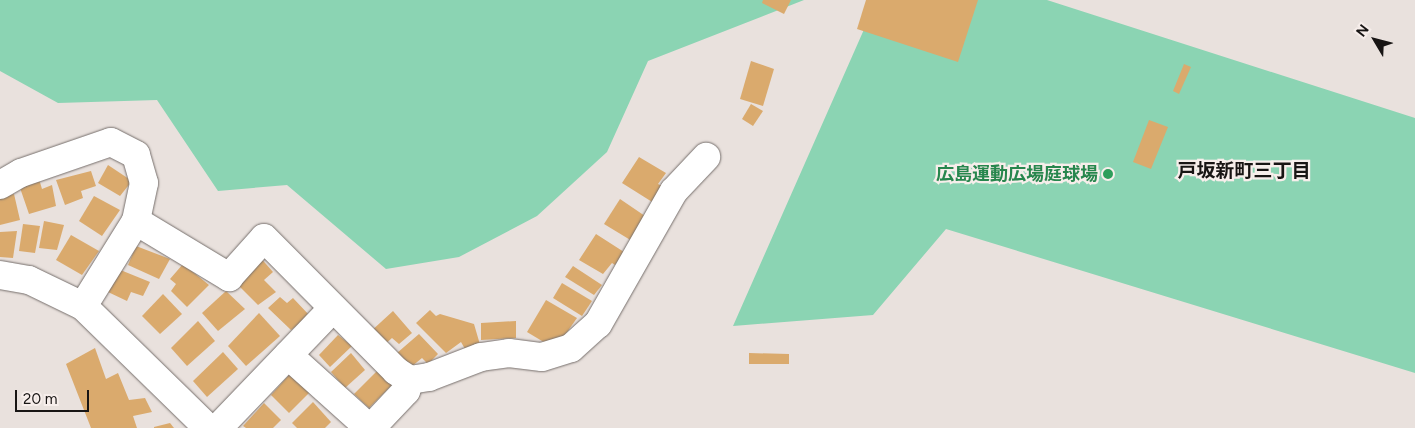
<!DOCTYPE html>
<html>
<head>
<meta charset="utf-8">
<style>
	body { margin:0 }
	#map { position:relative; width:1415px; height:428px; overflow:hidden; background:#e9e1dd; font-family:Figtree,"Noto Sans JP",sans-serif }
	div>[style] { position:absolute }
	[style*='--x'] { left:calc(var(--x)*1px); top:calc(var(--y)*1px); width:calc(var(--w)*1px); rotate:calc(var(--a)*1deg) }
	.green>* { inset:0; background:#8bd4b3 }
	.building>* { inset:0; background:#daaa6d }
	.roads { filter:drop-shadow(0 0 1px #766f6c) drop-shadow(0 0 1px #766f6c) }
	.minor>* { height:28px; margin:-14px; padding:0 14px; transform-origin:14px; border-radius:14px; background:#fff }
	.tertiary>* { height:28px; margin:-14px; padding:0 14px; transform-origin:14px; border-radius:14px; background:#fff }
	.dots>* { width:14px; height:14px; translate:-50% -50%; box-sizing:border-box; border:2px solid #f7eeeb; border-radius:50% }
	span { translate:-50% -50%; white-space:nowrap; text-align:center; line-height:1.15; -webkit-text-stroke:4.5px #f7eeeb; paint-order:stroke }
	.leisure-label { font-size:18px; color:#27864d; font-weight:700 }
	.right { translate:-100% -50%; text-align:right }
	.neighbourhood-label { font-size:19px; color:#181514; font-weight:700 }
	.north { position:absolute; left:1350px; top:15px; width:50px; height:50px; -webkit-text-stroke:4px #f7eeeb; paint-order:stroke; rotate:307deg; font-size:14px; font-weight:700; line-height:20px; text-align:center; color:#181514 }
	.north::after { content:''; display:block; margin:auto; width:18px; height:22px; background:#181514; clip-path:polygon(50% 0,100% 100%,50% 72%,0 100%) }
	.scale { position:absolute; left:15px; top:390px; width:74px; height:22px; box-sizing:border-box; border:2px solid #181514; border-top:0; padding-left:6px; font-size:15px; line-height:18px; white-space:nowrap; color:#181514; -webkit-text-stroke:4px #f7eeeb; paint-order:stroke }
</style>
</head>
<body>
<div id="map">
	<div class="green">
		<i style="clip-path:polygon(0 0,804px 0,648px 61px,607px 152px,537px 216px,459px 257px,386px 269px,287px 185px,218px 191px,157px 100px,58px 103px,0 71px)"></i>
		<i style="clip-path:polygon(877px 0,1047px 0,1415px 118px,1415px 373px,946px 229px,873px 315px,733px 326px)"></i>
	</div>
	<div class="building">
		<i style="clip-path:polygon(763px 0,791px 0,784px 14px,762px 3px)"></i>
		<i style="clip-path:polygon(866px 0,978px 0,958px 62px,857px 29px)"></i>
		<i style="clip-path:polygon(751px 61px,774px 69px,763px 106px,740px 99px)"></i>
		<i style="clip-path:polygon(1184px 64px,1191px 67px,1179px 94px,1173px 91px)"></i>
		<i style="clip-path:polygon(751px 104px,763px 111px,753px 126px,742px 119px)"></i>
		<i style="clip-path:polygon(1149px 120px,1168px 127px,1151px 169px,1133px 162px)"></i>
		<i style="clip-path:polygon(639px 157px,666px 173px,658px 184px,668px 189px,657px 205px,622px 183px)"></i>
		<i style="clip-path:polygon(108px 165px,132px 181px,120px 196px,98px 183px)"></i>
		<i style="clip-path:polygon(91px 171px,96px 186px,81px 191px,83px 198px,65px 205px,56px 180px)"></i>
		<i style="clip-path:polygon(39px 179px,42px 189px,52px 185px,56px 206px,29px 214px,19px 185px)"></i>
		<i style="clip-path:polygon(14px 194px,20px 220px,0 225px,0 198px)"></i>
		<i style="clip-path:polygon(94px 196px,120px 210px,102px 236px,79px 221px)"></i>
		<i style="clip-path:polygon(620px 199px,645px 216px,632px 241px,604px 224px)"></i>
		<i style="clip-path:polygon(44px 221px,64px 225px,57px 250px,39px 248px)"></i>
		<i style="clip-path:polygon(23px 224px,40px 226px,35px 253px,19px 251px)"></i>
		<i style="clip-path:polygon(17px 231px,13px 258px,0 257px,0 232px)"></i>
		<i style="clip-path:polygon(596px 234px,624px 252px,615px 265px,612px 263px,603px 274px,579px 260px)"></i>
		<i style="clip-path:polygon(71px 235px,99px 251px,82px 275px,56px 260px)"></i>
		<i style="clip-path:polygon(136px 246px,170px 259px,159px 279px,128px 265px)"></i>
		<i style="clip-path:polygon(259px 256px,273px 272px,264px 280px,276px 292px,258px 305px,234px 281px)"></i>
		<i style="clip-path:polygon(183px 264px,209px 285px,187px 307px,171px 291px,176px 284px,170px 279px)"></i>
		<i style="clip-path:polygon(573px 266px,602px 285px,594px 295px,565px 277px)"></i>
		<i style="clip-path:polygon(118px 269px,150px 282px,143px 296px,131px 292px,127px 301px,108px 292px)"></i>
		<i style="clip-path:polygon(562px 283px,592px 301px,582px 316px,553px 298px)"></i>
		<i style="clip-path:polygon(226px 291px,245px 309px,218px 331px,202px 313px)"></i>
		<i style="clip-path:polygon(163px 294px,182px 314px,160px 334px,142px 316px)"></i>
		<i style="clip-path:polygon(280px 297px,287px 303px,293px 298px,310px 316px,291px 330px,268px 308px)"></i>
		<i style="clip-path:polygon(546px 300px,577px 318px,558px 345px,552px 347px,527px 332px)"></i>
		<i style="clip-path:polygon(430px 310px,436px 316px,440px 314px,474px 324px,481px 348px,465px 349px,461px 342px,446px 353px,416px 323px)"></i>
		<i style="clip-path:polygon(393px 311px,412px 333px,399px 344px,392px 338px,383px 346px,369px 333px)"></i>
		<i style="clip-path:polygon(259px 313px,280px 336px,246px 366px,228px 346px)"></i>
		<i style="clip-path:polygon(198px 321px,215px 341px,187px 366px,171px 348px)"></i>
		<i style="clip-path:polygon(516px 321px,516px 338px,481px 340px,481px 323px)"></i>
		<i style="clip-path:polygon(419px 334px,438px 354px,428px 364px,422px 358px,411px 367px,397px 353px)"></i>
		<i style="clip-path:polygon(338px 335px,352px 346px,330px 367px,319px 355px)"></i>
		<i style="clip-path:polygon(95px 348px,106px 379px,118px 373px,129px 400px,145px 398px,152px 412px,133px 416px,137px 428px,91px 428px,66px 364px)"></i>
		<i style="clip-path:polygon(223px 352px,238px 369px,207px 397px,193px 381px)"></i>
		<i style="clip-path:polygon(351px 353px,365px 370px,345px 388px,331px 372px)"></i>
		<i style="clip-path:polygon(749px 353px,789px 354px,789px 364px,749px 364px)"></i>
		<i style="clip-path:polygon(377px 371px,392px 385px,369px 408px,354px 394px)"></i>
		<i style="clip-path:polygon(289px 375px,310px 392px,289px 413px,271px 395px)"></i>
		<i style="clip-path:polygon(313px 402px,331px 422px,325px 428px,297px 428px,292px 423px)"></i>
		<i style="clip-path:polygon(264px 403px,281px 420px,273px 428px,246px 428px,243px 426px)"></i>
		<i style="clip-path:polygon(170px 423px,174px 428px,154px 428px,154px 427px)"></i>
	</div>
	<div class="roads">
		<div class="minor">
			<i style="--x:0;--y:185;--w:24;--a:-30"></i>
			<i style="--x:21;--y:173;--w:95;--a:-19"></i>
			<i style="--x:111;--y:142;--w:28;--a:27"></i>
			<i style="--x:136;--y:155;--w:29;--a:74"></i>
			<i style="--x:144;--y:183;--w:39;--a:102"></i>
			<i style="--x:136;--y:221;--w:100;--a:121.9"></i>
			<i style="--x:136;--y:221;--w:109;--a:31.1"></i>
			<i style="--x:229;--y:277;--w:52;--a:-48.1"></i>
			<i style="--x:264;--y:238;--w:187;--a:45.2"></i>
			<i style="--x:396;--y:371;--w:17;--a:33"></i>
			<i style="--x:410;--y:380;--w:19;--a:-9"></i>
			<i style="--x:429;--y:377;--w:56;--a:-21"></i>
			<i style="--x:481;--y:357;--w:28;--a:-8"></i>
			<i style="--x:509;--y:353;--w:33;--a:7"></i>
			<i style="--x:542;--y:357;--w:30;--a:-17"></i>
			<i style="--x:571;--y:348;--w:36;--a:-42"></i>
			<i style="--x:598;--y:324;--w:153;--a:-60.3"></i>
			<i style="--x:674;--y:191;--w:47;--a:-46.7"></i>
			<i style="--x:288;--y:355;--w:109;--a:42"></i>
			<i style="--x:218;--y:428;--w:166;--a:-46.2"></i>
			<i style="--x:371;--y:428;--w:51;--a:-46.6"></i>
			<i style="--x:406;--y:391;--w:12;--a:-70"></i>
		</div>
		<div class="tertiary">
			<i style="--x:0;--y:275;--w:29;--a:10"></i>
			<i style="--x:29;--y:280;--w:60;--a:25.7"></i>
			<i style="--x:83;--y:306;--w:175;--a:44.3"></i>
		</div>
	</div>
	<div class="dots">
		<i style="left:1108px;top:174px;background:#2e9e5b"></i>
	</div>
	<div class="leisure-label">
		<span class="right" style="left:1098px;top:174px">広島運動広場庭球場</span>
	</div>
	<div class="neighbourhood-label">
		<span style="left:1244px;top:171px">戸坂新町三丁目</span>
	</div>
	<div class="north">N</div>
	<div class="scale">20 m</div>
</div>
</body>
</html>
